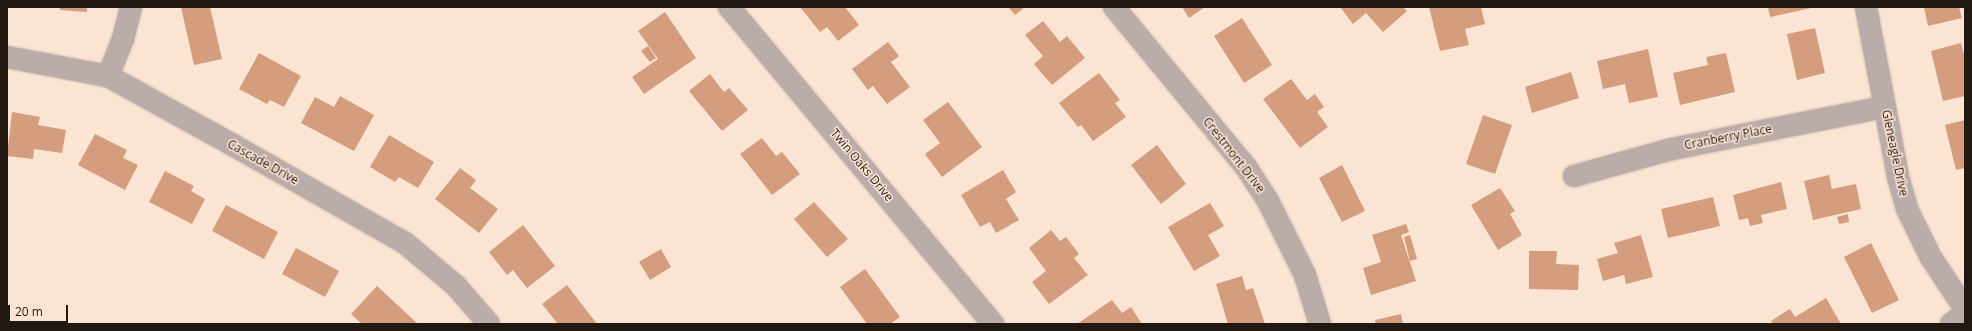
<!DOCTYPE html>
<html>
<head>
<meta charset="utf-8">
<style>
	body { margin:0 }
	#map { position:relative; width:1972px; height:331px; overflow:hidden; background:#fce4d3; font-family:"Open Sans",sans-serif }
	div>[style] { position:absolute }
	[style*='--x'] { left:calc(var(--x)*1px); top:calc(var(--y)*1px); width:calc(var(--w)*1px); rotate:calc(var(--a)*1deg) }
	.building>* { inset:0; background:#d39d7e }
	.roads { filter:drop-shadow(0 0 1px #d4bfb0) drop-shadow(0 0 1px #d4bfb0) }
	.minor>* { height:22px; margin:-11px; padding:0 11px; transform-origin:11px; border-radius:11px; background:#b9aca9 }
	span { translate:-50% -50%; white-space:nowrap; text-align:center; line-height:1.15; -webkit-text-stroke:3px #fce4d3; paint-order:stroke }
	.street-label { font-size:12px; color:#201811 }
	.frame { position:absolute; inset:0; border:8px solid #201811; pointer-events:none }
	.scale { position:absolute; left:8px; top:305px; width:60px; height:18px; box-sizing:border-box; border:2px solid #201811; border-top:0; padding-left:5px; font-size:12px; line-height:14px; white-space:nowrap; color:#201811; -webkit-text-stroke:3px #fce4d3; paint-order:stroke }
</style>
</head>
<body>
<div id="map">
	<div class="building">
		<i style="clip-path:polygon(60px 7px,87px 7px,87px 12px,60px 10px)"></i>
		<i style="clip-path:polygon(181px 7px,210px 7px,222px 59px,194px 65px)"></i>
		<i style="clip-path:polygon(800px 7px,845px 7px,859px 25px,838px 41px,827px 27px,820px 32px)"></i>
		<i style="clip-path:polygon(1008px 7px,1025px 7px,1015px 15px)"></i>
		<i style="clip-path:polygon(1182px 7px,1205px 7px,1189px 18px)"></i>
		<i style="clip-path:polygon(1340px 7px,1403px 7px,1407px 11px,1383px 32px,1366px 13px,1353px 24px)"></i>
		<i style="clip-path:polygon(1429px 7px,1481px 7px,1485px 24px,1465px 29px,1469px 45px,1440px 51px)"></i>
		<i style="clip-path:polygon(1768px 7px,1811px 7px,1811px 8px,1770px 17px)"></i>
		<i style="clip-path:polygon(1924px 7px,1959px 7px,1962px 18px,1928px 26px)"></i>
		<i style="clip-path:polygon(665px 12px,696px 58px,644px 94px,632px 77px,658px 59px,638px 31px)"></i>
		<i style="clip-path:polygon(1242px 18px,1272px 65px,1244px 83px,1214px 36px)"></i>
		<i style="clip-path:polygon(1043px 21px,1060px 42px,1067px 36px,1085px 58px,1052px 85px,1034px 64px,1043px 56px,1025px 35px)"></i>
		<i style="clip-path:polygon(1815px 28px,1825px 73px,1797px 80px,1787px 34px)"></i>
		<i style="clip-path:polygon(888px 42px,899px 56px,891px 62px,910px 87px,887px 104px,873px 86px,868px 90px,852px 69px)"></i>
		<i style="clip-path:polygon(1961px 43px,1965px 58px,1965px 96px,1943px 101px,1931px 51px)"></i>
		<i style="clip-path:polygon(648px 46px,656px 58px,650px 62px,641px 51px)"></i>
		<i style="clip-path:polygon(1648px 49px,1658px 97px,1629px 103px,1625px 84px,1603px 89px,1597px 61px)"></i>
		<i style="clip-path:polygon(259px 53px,301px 76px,284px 107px,270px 100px,267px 104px,239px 89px)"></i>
		<i style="clip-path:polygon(1726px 53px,1735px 92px,1680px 105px,1673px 73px,1708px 65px,1706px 57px)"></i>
		<i style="clip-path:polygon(1571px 72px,1579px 98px,1532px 113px,1525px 87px)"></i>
		<i style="clip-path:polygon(1099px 73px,1120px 100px,1115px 103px,1126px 117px,1093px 141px,1081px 125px,1078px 127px,1059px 103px)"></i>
		<i style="clip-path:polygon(710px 74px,724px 92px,729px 88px,748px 110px,722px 131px,689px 91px)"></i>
		<i style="clip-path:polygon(1291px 79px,1307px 100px,1315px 94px,1324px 107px,1317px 112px,1328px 127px,1300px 148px,1263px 99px)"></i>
		<i style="clip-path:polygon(340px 96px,374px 115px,354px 151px,301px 123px,315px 97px,334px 107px)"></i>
		<i style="clip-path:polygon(948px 102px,982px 147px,942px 177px,925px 154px,940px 143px,923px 120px)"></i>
		<i style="clip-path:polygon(12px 112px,40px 117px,38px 125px,66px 130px,62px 153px,34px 149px,33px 159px,7px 156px)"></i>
		<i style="clip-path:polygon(1483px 115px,1512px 125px,1495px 174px,1466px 164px)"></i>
		<i style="clip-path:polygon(1965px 120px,1965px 168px,1956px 170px,1945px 125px)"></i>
		<i style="clip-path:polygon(95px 134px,127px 150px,123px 158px,138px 165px,125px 190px,78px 165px)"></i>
		<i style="clip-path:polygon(389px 135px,434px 162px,418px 188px,399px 177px,395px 182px,370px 167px)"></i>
		<i style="clip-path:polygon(762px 138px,776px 156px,782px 152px,800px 174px,772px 195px,740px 154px)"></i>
		<i style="clip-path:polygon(1157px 145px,1186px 184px,1161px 204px,1131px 165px)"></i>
		<i style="clip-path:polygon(1342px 165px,1365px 211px,1342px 222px,1319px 178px)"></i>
		<i style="clip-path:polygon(460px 168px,476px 180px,470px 188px,498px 209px,479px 233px,435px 199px)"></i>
		<i style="clip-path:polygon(1003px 170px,1016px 192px,1006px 199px,1019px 220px,996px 233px,990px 222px,980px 227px,961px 195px)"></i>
		<i style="clip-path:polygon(165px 171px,194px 186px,191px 191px,205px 199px,192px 224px,149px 202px)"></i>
		<i style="clip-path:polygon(1829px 175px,1832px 189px,1856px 184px,1861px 209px,1813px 220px,1804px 181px)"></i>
		<i style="clip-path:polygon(1781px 182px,1787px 209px,1761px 215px,1763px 223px,1750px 226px,1748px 218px,1739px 220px,1733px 195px)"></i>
		<i style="clip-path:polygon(1500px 188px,1515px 211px,1510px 214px,1522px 235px,1498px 250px,1471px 205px)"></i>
		<i style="clip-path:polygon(1713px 197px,1720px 226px,1668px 238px,1661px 209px)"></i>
		<i style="clip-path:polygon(814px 202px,848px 239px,827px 257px,794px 219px)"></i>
		<i style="clip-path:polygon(1210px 203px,1224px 226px,1208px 235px,1220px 256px,1194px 271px,1168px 227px)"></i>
		<i style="clip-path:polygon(226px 205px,278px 232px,264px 259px,212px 231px)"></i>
		<i style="clip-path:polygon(1848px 214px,1849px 222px,1839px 224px,1837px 217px)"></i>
		<i style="clip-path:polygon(1406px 224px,1409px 232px,1401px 235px,1416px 281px,1371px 295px,1363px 268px,1381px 262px,1372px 235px)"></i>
		<i style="clip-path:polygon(523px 225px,555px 266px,527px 288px,513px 270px,507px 275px,489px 252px)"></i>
		<i style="clip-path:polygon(1051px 230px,1060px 241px,1066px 237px,1079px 254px,1074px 258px,1088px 275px,1049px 304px,1032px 282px,1046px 271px,1029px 248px)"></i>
		<i style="clip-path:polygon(1410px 235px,1417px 259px,1410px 261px,1404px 237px)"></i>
		<i style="clip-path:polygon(1641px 235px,1653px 277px,1626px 284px,1624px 275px,1603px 281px,1597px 259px,1618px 253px,1614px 243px)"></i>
		<i style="clip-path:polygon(1871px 243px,1899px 300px,1872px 313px,1844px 257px)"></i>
		<i style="clip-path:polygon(296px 248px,339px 271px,325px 297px,282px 274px)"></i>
		<i style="clip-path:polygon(661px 249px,671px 267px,650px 280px,639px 262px)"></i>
		<i style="clip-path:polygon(1529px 251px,1557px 251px,1556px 264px,1579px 265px,1578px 290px,1529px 289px)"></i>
		<i style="clip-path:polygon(865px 269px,900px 317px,890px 324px,867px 324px,840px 287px)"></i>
		<i style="clip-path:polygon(1242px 276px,1246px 290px,1253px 288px,1265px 324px,1228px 324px,1216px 284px)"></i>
		<i style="clip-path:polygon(567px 285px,597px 324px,558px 324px,542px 304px)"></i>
		<i style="clip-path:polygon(377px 286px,418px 324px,362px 324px,351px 314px)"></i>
		<i style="clip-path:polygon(1826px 298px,1841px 324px,1773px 324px,1771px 321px,1790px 309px,1795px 317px)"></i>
		<i style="clip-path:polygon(1112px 300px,1122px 313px,1131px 307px,1142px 324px,1077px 324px)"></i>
		<i style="clip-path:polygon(1401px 314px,1403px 324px,1376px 324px,1375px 320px)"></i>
	</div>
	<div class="roads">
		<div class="minor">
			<i style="--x:729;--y:7;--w:413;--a:50.2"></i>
			<i style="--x:1114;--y:7;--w:207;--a:50.5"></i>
			<i style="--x:1246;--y:167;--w:40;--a:57.1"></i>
			<i style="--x:1268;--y:201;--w:83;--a:63.4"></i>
			<i style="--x:1305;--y:275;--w:51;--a:73"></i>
			<i style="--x:1866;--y:7;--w:173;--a:79.3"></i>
			<i style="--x:1898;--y:177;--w:33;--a:74"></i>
			<i style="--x:1907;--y:209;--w:52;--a:63.9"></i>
			<i style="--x:1930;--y:256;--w:64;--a:56.6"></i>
			<i style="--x:7;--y:57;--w:103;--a:10.7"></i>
			<i style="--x:108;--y:76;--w:143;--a:28.9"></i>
			<i style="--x:233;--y:145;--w:198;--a:29.7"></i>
			<i style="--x:405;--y:243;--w:67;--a:40.1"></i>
			<i style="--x:456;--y:286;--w:50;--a:49"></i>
			<i style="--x:108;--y:76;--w:40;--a:-68"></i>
			<i style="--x:123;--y:39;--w:33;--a:-76"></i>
			<i style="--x:1574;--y:176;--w:102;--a:-15.4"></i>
			<i style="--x:1672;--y:149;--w:217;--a:-11.2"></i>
			<i style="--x:1951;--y:324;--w:17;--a:-36"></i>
		</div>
	</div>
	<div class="street-label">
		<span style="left:1728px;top:137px;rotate:-11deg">Cranberry Place</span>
		<span style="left:1895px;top:153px;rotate:78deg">Gleneagle Drive</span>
		<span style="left:1234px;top:155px;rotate:52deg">Crestmont Drive</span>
		<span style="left:263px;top:162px;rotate:29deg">Cascade Drive</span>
		<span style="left:862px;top:165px;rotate:50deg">Twin Oaks Drive</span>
	</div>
	<div class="frame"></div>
	<div class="scale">20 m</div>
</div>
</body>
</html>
